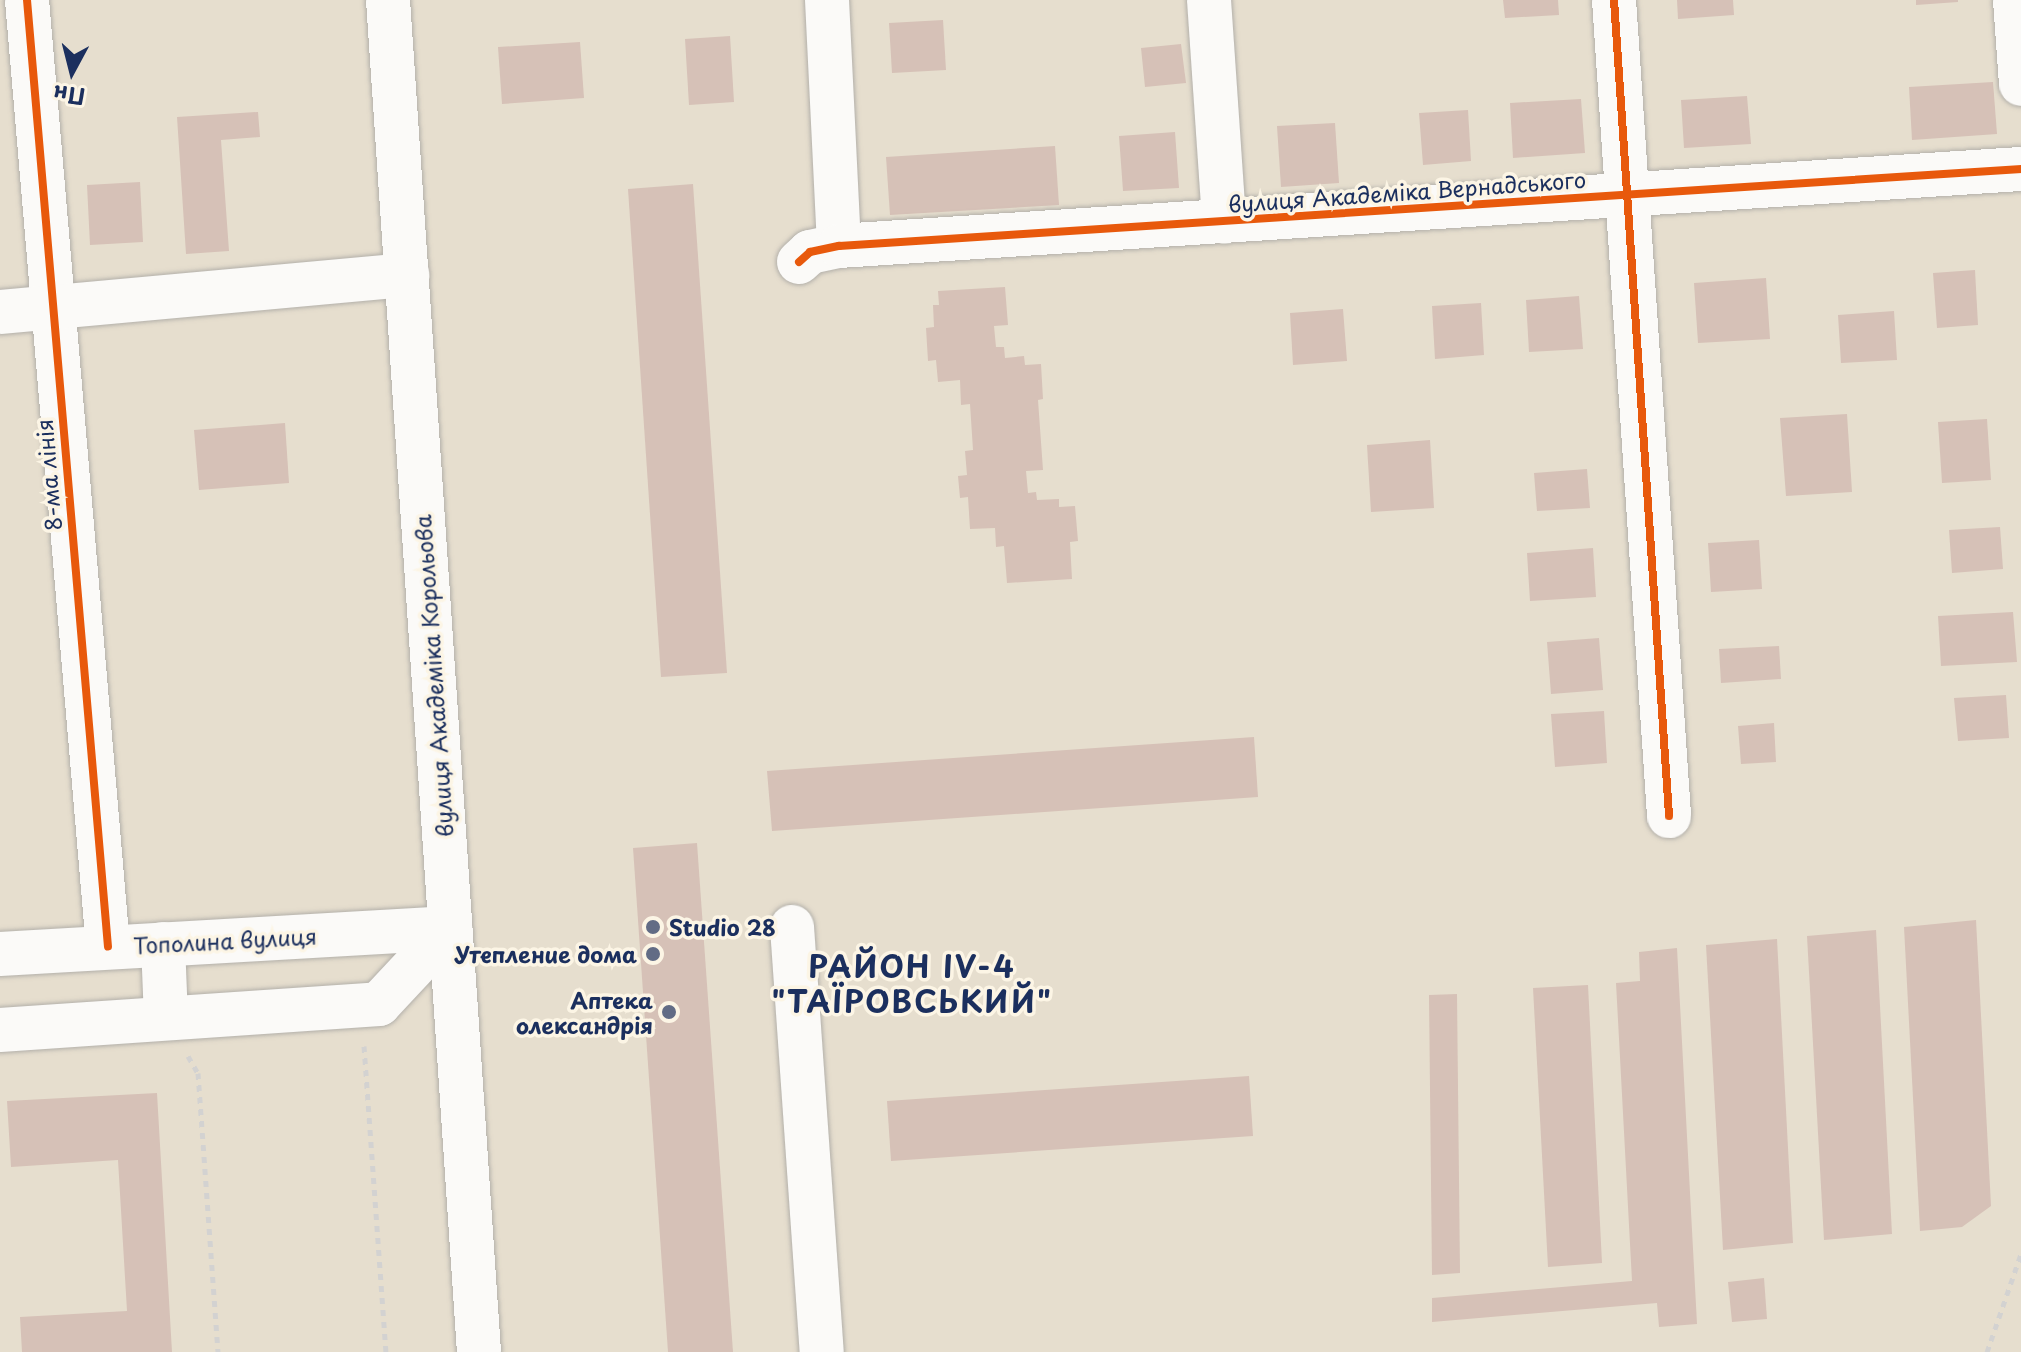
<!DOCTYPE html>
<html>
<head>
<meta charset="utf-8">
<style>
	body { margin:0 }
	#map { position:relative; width:2021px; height:1352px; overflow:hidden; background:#e6dece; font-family:"Playpen Sans",sans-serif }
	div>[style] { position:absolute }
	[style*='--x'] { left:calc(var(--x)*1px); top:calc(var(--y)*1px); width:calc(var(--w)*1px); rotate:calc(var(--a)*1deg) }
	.building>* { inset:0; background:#d6c1b7 }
	.path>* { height:5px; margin-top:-2.5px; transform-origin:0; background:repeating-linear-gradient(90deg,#d3d2d1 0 6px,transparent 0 12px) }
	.roads { filter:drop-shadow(0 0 2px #b3b0aa) drop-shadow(0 0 2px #b3b0aa) }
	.minor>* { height:44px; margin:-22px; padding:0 22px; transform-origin:22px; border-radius:22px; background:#fbfaf8 }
	.major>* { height:44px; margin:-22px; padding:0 22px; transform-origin:22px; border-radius:22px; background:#fbfaf8 }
	.cycleway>* { height:8px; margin:-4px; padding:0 4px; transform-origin:4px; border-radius:4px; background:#e8590c }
	.dots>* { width:22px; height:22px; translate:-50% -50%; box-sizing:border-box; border:4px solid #fcf5e5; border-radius:50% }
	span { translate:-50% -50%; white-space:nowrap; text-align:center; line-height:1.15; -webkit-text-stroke:7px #fcf5e5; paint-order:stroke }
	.street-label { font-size:22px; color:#1b2f5e }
	.poi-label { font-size:22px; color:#1b2f5e; font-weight:700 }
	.left { translate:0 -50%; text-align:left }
	.right { translate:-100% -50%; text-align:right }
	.district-label { font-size:30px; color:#1b2f5e; font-weight:700; letter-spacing:2px }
	.north { position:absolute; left:32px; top:32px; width:80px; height:80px; -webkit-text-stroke:6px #fcf5e5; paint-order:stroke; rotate:187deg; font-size:22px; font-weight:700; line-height:32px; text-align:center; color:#1b2f5e }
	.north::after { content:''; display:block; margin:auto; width:28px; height:36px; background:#1b2f5e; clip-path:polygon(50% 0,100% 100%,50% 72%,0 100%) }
</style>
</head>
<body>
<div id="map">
	<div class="building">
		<i style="clip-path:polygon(1503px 0,1558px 0,1559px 15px,1505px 18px)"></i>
		<i style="clip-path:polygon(1677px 0,1733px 0,1734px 15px,1678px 19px)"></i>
		<i style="clip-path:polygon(1916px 0,1958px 0,1958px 2px,1916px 5px)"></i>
		<i style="clip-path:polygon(943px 20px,946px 70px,892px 73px,889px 23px)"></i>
		<i style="clip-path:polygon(730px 36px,734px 102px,689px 105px,685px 39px)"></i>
		<i style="clip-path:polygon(580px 42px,584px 98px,502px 104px,498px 47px)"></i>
		<i style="clip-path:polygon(1181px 44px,1186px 83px,1145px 87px,1141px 48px)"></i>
		<i style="clip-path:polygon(1993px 82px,1997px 134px,1912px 140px,1909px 87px)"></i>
		<i style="clip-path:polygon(1747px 96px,1751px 144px,1684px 148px,1681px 100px)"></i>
		<i style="clip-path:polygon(1581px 99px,1585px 153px,1513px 158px,1510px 103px)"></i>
		<i style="clip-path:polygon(1468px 110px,1471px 161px,1423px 165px,1419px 113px)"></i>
		<i style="clip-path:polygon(258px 112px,260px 137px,221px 140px,229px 251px,186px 254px,177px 117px)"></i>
		<i style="clip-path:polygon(1335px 123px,1339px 183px,1281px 187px,1277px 126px)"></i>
		<i style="clip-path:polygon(1175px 132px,1179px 188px,1123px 191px,1119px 136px)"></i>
		<i style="clip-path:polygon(1055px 146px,1059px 205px,890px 215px,886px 157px)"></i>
		<i style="clip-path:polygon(140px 182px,143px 242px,90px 245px,87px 185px)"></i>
		<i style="clip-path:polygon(693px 184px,727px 673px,661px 677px,628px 189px)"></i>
		<i style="clip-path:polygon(1975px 270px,1978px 325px,1937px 328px,1933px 273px)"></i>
		<i style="clip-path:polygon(1766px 278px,1770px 339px,1698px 343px,1694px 283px)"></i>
		<i style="clip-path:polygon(1005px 287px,1008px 325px,994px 326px,996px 347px,1004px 347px,1005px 358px,1024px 356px,1025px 365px,1041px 364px,1043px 399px,1038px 400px,1043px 470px,1026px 471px,1028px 493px,1036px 492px,1037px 500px,1059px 499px,1059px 507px,1075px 506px,1078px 541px,1070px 542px,1072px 579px,1007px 583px,1004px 546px,996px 547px,995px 528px,970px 529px,968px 497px,960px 498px,958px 476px,967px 475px,965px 451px,973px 450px,970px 404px,961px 405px,960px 380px,938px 382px,936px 360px,928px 361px,926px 328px,934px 327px,933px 305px,939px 305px,938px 291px)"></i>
		<i style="clip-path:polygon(1579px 296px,1583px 349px,1529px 352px,1526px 300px)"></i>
		<i style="clip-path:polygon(1481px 303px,1484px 355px,1435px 359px,1432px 306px)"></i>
		<i style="clip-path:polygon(1343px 309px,1347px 361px,1293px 365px,1290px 313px)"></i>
		<i style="clip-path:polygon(1894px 311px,1897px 360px,1841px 363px,1838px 315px)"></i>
		<i style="clip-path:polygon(1847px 414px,1852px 492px,1786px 496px,1780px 418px)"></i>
		<i style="clip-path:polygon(1987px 419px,1991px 480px,1942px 483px,1938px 422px)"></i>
		<i style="clip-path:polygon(285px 423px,289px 483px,199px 490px,194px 430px)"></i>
		<i style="clip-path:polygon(1430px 440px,1434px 508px,1371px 512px,1367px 445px)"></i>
		<i style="clip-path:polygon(1587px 469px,1590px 508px,1537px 511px,1534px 473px)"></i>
		<i style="clip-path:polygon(2000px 527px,2003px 569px,1952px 573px,1949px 530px)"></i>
		<i style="clip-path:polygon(1759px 540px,1762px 589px,1711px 592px,1708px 543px)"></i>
		<i style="clip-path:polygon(1593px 548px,1596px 597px,1530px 601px,1527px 553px)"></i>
		<i style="clip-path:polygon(2013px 612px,2017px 662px,1941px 666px,1938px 616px)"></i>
		<i style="clip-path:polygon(1599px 638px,1603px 690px,1551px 694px,1547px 642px)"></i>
		<i style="clip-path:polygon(1779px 646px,1781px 679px,1721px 683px,1719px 649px)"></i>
		<i style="clip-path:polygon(2006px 695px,2009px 738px,1958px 741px,1954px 698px)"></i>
		<i style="clip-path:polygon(1604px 711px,1607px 763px,1555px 767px,1551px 714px)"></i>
		<i style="clip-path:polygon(1774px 723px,1776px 762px,1741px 764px,1738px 726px)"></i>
		<i style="clip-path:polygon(1254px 737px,1258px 797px,772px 831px,767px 771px)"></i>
		<i style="clip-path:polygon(697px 843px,733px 1352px,668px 1352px,633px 848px)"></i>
		<i style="clip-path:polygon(1976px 920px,1991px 1206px,1962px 1227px,1920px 1231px,1904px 927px)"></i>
		<i style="clip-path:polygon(1876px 930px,1892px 1234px,1824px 1240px,1807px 936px)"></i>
		<i style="clip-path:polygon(1777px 939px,1793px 1243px,1723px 1250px,1706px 945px)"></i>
		<i style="clip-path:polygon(1677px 948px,1697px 1324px,1659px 1327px,1657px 1303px,1432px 1322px,1432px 1298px,1632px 1281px,1616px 983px,1640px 981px,1639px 952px)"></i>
		<i style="clip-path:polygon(1588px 985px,1602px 1263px,1548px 1267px,1533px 988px)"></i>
		<i style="clip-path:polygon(1457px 994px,1460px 1273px,1432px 1275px,1429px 995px)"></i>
		<i style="clip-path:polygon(1249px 1076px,1253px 1136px,891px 1161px,887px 1101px)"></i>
		<i style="clip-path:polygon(157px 1093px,172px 1352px,22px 1352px,20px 1317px,127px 1311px,118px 1160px,11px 1167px,7px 1101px)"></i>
		<i style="clip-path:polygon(1764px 1278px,1767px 1319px,1732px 1322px,1728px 1282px)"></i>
	</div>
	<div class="path">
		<i style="--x:364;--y:1046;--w:307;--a:85.9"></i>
		<i style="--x:188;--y:1056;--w:20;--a:60"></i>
		<i style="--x:198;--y:1073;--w:280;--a:85.9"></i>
		<i style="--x:1987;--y:1352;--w:104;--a:-70.9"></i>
	</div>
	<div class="roads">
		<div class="minor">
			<i style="--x:27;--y:0;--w:950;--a:85.11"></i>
			<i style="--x:827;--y:0;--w:246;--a:87.2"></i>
			<i style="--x:1209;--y:0;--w:222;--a:86.1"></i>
			<i style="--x:1614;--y:0;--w:818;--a:86.14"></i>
			<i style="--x:2015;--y:0;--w:84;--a:85.9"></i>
			<i style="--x:799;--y:262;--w:15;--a:-42"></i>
			<i style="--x:810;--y:252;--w:30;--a:-12"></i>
			<i style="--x:839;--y:246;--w:1185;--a:-3.73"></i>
			<i style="--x:0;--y:312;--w:409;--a:-5.2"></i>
			<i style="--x:792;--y:927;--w:426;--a:86"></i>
			<i style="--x:163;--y:944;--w:74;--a:87.7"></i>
			<i style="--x:0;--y:954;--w:451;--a:-3.3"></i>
			<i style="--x:0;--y:1030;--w:380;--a:-3.9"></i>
			<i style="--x:379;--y:1004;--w:104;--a:-46.9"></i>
		</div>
		<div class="major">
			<i style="--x:388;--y:0;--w:1355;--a:86.15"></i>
		</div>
	</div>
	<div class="cycleway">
		<i style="--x:27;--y:0;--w:950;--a:85.11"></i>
		<i style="--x:1614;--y:0;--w:818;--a:86.14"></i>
		<i style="--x:799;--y:262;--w:15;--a:-42"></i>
		<i style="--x:810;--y:252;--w:30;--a:-12"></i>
		<i style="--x:839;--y:246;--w:1185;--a:-3.73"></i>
	</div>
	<div class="dots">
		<i style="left:653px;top:927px;background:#626c85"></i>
		<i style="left:653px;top:954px;background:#626c85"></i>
		<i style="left:669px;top:1012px;background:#626c85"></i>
	</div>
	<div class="street-label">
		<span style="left:1407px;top:191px;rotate:-4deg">вулиця Академіка Вернадського</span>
		<span style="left:48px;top:475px;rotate:-95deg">8-ма лінія</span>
		<span style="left:433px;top:676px;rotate:-94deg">вулиця Академіка Корольова</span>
		<span style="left:225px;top:940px;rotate:-3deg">Тополина вулиця</span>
	</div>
	<div class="poi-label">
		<span class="left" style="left:669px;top:927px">Studio 28</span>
		<span class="right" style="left:637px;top:954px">Утепление дома</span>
		<span class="right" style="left:653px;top:1012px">Аптека<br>олександрія</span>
	</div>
	<div class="district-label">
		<span style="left:912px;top:983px">РАЙОН IV-4<br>"ТАЇРОВСЬКИЙ"</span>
	</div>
	<div class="north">Пн</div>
</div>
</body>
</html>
